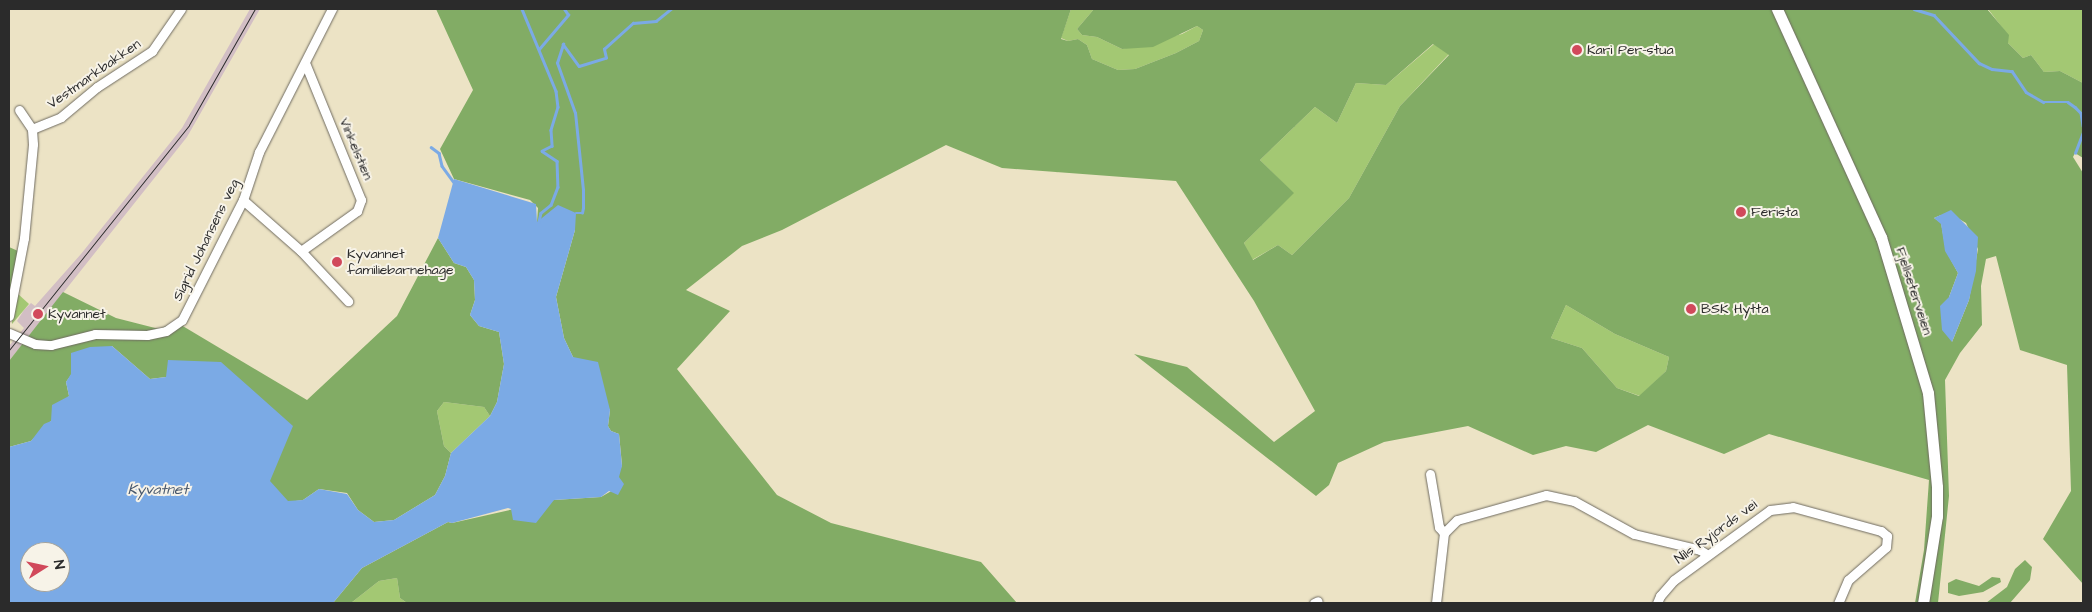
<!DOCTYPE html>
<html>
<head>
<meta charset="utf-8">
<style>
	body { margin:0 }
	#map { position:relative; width:2092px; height:612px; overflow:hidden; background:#ece3c5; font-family:"Architects Daughter",sans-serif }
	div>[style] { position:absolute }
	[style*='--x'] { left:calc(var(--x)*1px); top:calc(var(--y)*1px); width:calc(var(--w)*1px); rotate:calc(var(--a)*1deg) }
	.industrial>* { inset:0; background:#d2bec4 }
	.green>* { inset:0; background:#a3c873 }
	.forest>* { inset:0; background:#82ac65 }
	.water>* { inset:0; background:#7baae5 }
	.stream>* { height:2.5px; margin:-1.25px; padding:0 1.25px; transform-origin:1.25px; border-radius:1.25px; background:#7baae5 }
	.roads { filter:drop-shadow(0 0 1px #6f6b61) drop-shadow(0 0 1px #6f6b61) }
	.minor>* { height:9px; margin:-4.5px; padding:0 4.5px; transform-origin:4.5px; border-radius:4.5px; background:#fff }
	.tertiary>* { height:11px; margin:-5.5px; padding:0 5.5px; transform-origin:5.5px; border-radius:5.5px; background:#fff }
	.tram>* { height:1px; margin:-0.5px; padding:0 0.5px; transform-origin:0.5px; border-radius:0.5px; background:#2b2b2b }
	.dots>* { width:14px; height:14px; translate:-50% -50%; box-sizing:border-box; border:2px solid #f7f3e8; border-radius:50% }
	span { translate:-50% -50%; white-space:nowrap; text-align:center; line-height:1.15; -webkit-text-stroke:4px #f7f3e8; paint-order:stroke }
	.poi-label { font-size:14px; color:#2b2b2b }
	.left { translate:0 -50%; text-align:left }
	.street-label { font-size:14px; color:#2b2b2b }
	.water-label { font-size:15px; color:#47576c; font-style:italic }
	.frame { position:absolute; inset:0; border:10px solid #2b2b2b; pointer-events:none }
	.north { position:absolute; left:20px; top:542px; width:50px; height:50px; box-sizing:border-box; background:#f7f3e8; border:1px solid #a5a39c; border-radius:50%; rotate:80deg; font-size:14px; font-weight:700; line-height:20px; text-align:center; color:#2b2b2b }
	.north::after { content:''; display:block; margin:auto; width:18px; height:22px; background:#d1495b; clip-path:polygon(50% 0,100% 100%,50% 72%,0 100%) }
</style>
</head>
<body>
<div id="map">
	<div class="industrial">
		<i style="clip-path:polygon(250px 9px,260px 9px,187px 137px,9px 361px,9px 346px,24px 328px,17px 321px,24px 310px,31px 303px,35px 306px,81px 254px,182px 128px)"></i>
	</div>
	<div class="green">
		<i style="clip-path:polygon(1071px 9px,1094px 9px,1077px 29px,1082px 35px,1097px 37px,1122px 49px,1182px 34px,1197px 26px,1203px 30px,1199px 41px,1176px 53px,1135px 69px,1118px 70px,1092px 59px,1087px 45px,1078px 39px,1068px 41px,1061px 38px)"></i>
		<i style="clip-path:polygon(1988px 9px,2083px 9px,2083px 83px,2060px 71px,2044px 72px,2031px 55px,2023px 58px,2008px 43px,2008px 35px)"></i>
		<i style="clip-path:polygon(1434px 44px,1449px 54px,1400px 106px,1349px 198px,1292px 255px,1278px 245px,1252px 260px,1244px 243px,1293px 193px,1260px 160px,1315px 107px,1337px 123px,1356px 83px,1386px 85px)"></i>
		<i style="clip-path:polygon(17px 293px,29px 304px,12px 324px,12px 315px)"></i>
		<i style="clip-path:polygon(1566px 305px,1615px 334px,1669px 357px,1666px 371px,1640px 396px,1617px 388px,1582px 348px,1551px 338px)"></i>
		<i style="clip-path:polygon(444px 402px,484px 407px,490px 416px,451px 453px,444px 446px,437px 411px)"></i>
		<i style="clip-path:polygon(397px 578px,400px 598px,407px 603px,351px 603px,379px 581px)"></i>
	</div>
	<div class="forest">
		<i style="clip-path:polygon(evenodd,436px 9px,1071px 9px,1061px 39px,1068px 41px,1078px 39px,1087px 45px,1092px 59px,1118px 70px,1135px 69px,1176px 53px,1199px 41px,1203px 30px,1197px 26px,1153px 47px,1122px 49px,1097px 37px,1082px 35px,1077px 29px,1094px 9px,1987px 9px,2009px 35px,2008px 43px,2023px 58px,2031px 55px,2044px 72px,2060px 71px,2083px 83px,2083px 158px,2075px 153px,2073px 157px,2083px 173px,2083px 584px,2043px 539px,2071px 491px,2067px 365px,2020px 350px,1996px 256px,1986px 259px,1981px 286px,1982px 325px,1960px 353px,1945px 380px,1949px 496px,1938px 603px,1915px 603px,1924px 550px,1929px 480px,1769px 434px,1724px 454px,1648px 425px,1596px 452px,1566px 446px,1533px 455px,1468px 426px,1384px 442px,1338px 463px,1329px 485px,1316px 496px,1134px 354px,1187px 367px,1274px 442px,1315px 411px,1254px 301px,1176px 181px,1002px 168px,946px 145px,782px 230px,742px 246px,686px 290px,730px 311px,677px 369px,777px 495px,831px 523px,981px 562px,1017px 603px,407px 603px,400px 598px,397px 578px,379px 581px,351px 603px,333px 603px,362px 568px,448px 522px,452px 523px,554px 500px,601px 497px,613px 490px,622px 465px,619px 434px,611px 431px,608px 426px,610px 410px,573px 357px,564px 338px,556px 297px,575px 230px,537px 222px,538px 208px,530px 200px,454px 179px,440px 149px,473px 90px,436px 9px,1433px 44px,1449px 55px,1400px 106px,1349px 198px,1292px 255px,1278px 245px,1253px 260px,1244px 243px,1294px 193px,1260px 160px,1315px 107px,1337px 123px,1356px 83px,1386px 85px,1433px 44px,436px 9px,1941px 215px,1954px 216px,1966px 223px,1978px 249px,1969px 300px,1952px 342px,1949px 297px,1958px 273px,1946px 251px,1941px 223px,1934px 218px,1941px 215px,436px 9px,1566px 305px,1615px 334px,1669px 357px,1666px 371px,1639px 396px,1617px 388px,1582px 348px,1551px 338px,1566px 305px)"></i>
		<i style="clip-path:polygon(438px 238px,454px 263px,466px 267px,474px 280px,475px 300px,470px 315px,479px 326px,499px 332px,504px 364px,497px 402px,490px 416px,484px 407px,444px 402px,437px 411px,444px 446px,451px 453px,445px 476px,435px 495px,394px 520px,374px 522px,358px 510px,347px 493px,319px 489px,303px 500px,288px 502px,166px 377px,150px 379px,112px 346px,71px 375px,66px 382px,69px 396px,51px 421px,31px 441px,9px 447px,9px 361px,63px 292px,116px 318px,159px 329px,176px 322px,307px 400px,397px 316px)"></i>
		<i style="clip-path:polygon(9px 247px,18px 251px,11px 289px,9px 286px)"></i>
		<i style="clip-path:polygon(2025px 560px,2032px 567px,2030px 580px,2010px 603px,1986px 603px,2007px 587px,2015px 569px)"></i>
		<i style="clip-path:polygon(1992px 577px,2000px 578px,2001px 582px,1983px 592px,1959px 596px,1948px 593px,1948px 583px,1956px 579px,1979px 586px)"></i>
	</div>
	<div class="water">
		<i style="clip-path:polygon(evenodd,454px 179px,536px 204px,537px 222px,558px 205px,576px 213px,575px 230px,556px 297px,564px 338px,573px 357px,598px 362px,610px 410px,608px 426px,611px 431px,619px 434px,622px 466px,619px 477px,624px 484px,618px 495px,609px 491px,601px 497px,554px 500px,536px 523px,513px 520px,511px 509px,508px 508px,452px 523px,448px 522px,362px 568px,333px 603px,9px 603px,9px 447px,31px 441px,44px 424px,51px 421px,52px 405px,69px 396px,66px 382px,71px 374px,71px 353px,90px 347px,112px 346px,150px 379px,166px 377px,168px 360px,221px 362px,293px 426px,270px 481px,288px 501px,303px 500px,319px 489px,347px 494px,358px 510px,374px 522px,394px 520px,435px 495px,445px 476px,451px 453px,490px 416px,497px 402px,504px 364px,499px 332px,479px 326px,470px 315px,475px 300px,474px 280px,466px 267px,454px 263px,438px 238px,454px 179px,30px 552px,60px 552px,60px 582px,30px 582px,30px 552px)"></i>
		<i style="clip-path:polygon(1951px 210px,1978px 237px,1976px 271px,1969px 300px,1952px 342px,1942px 330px,1940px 306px,1949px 297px,1958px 273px,1945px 251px,1941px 224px,1934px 218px)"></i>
	</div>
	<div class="stream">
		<i style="--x:522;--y:9;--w:89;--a:67.5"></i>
		<i style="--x:556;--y:91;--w:16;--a:83"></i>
		<i style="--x:558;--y:107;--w:24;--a:107"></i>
		<i style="--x:551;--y:130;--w:16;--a:86"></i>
		<i style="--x:552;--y:146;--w:11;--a:153"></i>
		<i style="--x:542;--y:151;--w:18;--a:34"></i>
		<i style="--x:557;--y:161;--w:26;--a:88"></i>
		<i style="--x:558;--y:187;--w:19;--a:111"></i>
		<i style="--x:551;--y:205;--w:13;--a:141"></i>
		<i style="--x:541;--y:213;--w:9;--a:103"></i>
		<i style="--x:1914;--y:9;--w:21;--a:17"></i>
		<i style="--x:1934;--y:15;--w:66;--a:46.8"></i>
		<i style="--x:1979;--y:63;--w:14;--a:25"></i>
		<i style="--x:1992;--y:69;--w:20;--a:6"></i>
		<i style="--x:2012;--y:71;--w:25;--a:56"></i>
		<i style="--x:2026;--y:92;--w:20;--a:30"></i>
		<i style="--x:2043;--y:102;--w:25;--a:0"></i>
		<i style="--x:2068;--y:102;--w:9;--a:36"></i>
		<i style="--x:2075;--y:107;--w:8;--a:45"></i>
		<i style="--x:2081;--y:113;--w:13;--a:81"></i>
		<i style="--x:539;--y:49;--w:45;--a:-49.5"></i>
		<i style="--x:568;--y:15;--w:7;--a:-124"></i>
		<i style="--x:431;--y:147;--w:10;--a:37"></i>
		<i style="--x:439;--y:153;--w:13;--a:77"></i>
		<i style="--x:442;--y:166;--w:19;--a:54"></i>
		<i style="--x:2075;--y:153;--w:22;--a:-69"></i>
		<i style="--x:576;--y:213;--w:6;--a:0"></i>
		<i style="--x:582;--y:213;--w:5;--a:-79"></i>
		<i style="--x:583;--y:208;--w:18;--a:-90"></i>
		<i style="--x:583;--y:190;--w:77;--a:-95.9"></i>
		<i style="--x:575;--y:113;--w:53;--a:-109.8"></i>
		<i style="--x:557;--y:63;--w:20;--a:-72"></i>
		<i style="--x:563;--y:44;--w:27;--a:54"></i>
		<i style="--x:579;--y:66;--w:28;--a:-17"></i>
		<i style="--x:606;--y:58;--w:9;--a:-103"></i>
		<i style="--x:604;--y:49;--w:39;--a:-42"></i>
		<i style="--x:633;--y:23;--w:23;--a:-5"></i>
		<i style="--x:656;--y:21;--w:19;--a:-39"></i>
	</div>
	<div class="roads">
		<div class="minor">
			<i style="--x:32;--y:129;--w:31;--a:-22"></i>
			<i style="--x:61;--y:117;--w:47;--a:-39.8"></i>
			<i style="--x:97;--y:87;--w:66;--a:-33.2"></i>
			<i style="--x:152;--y:51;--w:51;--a:-55.4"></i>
			<i style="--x:243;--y:200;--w:77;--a:41.3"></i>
			<i style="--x:301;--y:251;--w:69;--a:46.8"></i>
			<i style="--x:301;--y:251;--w:69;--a:-35.5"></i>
			<i style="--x:357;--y:211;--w:12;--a:-70"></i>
			<i style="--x:361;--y:200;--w:148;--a:-112.2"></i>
			<i style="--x:9;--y:316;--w:79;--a:-79.1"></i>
			<i style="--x:24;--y:238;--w:94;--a:-84.5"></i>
			<i style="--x:33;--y:144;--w:15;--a:-94"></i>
			<i style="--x:32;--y:129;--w:23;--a:-124"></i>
			<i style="--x:9;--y:333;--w:28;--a:23"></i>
			<i style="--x:35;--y:344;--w:16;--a:4"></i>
			<i style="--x:51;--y:345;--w:45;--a:-14"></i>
			<i style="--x:95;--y:334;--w:52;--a:1.1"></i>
			<i style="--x:147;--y:335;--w:19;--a:-12"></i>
			<i style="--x:166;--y:331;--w:19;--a:-35"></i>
			<i style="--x:182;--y:320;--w:135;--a:-63.1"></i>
			<i style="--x:243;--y:200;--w:51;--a:-71.6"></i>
			<i style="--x:259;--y:152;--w:161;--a:-63"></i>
			<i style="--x:1430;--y:474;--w:54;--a:80.4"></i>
			<i style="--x:1439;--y:527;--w:8;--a:50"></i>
			<i style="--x:1314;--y:603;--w:4;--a:-27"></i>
			<i style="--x:1436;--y:603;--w:70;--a:-83.5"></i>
			<i style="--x:1444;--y:533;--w:18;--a:-45"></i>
			<i style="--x:1457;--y:520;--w:92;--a:-15.7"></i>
			<i style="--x:1546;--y:495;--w:29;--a:12"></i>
			<i style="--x:1574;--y:501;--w:68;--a:28.8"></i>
			<i style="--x:1634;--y:534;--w:68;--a:13.6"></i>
			<i style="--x:1700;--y:550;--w:9;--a:32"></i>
			<i style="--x:1657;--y:603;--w:8;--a:-67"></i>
			<i style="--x:1660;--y:596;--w:21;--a:-49"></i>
			<i style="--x:1674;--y:580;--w:119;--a:-36.1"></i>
			<i style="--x:1770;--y:510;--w:23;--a:-7"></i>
			<i style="--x:1793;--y:507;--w:91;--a:15.3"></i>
			<i style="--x:1881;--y:531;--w:8;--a:40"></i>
			<i style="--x:1887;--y:536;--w:11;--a:95"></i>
			<i style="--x:1886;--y:547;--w:50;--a:139"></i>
			<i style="--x:1848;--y:580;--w:25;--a:113"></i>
		</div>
		<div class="tertiary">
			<i style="--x:1777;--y:9;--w:251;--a:65.5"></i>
			<i style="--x:1881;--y:237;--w:163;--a:73.2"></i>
			<i style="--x:1928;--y:393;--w:94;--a:84.5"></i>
			<i style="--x:1937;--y:487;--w:29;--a:90"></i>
			<i style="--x:1937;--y:516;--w:88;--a:99.1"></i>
		</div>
	</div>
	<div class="tram">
		<i style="--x:9;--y:350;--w:288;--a:-51.3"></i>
		<i style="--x:189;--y:125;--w:133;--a:-60.4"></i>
	</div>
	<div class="dots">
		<i style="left:1577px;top:50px;background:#d1495b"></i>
		<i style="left:1741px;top:212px;background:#d1495b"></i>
		<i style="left:337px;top:262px;background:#d1495b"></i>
		<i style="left:1691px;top:309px;background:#d1495b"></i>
		<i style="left:38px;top:314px;background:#d1495b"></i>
	</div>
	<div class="poi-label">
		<span class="left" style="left:1587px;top:50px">Kari Per-stua</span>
		<span class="left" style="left:1751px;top:212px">Ferista</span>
		<span class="left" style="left:347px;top:262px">Kyvannet<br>familiebarnehage</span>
		<span class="left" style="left:1701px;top:309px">BSK Hytta</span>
		<span class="left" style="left:48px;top:314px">Kyvannet</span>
	</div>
	<div class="street-label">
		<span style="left:94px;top:74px;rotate:-35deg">Vestmarkbakken</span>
		<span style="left:356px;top:149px;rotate:67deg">Vinkelstien</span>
		<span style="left:206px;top:240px;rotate:-64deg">Sigrid Johansens veg</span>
		<span style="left:1914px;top:291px;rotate:72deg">Fjellseterveien</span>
		<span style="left:1716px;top:532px;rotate:-36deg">Nils Ryjords vei</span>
	</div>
	<div class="water-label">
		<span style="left:158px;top:490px">Kyvatnet</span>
	</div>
	<div class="frame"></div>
	<div class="north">N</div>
</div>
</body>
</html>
